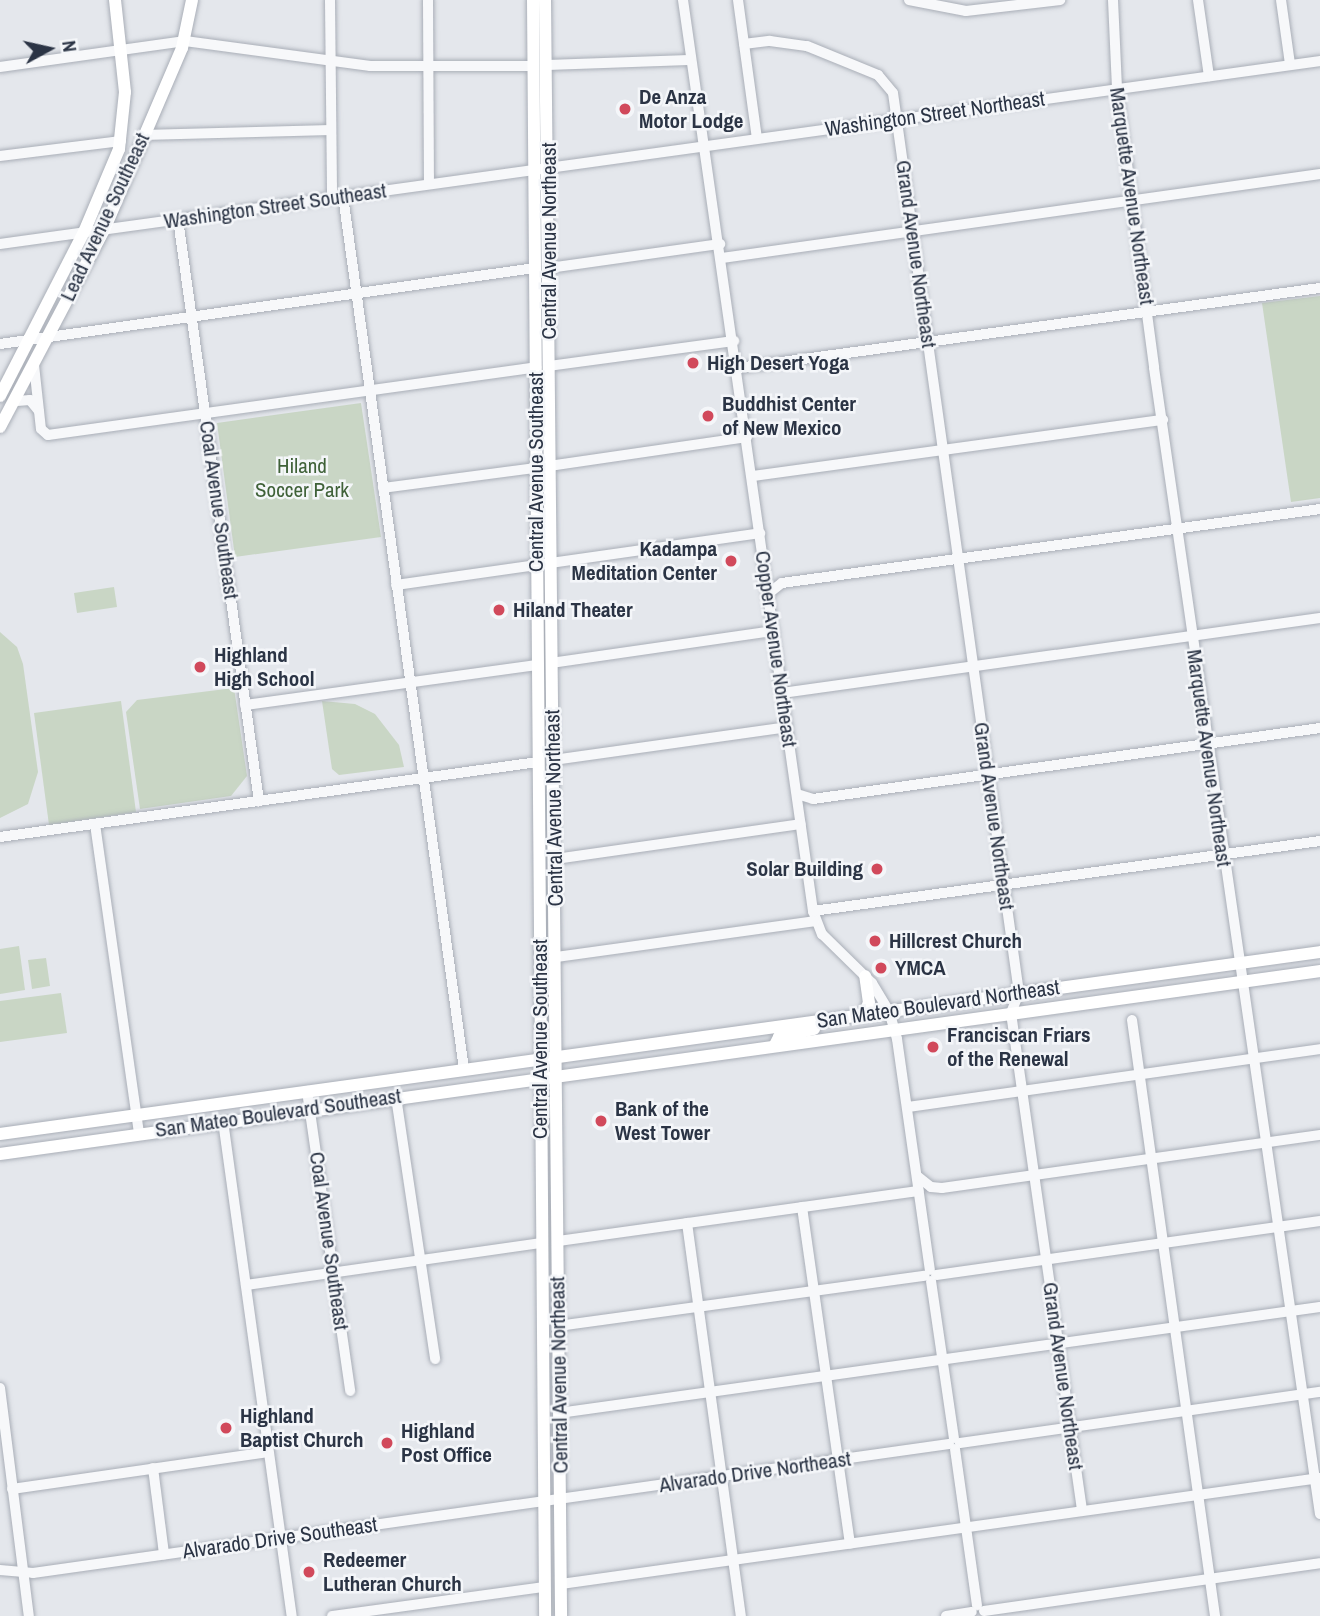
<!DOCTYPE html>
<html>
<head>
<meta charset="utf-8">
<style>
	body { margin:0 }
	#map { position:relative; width:1320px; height:1616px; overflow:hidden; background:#e4e7ec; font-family:"Archivo Narrow",sans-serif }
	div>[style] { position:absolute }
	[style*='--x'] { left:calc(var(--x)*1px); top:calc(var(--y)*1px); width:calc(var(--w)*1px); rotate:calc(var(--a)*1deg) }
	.green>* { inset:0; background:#c9d6c5 }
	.roads { filter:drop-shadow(0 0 2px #a9aeb7) drop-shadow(0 0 2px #a9aeb7) }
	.minor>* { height:10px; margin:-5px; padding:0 5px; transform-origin:5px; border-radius:5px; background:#f7f8fa }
	.major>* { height:12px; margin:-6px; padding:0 6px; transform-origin:6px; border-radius:6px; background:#fff }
	.dots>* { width:19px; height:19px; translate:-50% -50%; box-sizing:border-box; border:4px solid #f4f6f9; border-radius:50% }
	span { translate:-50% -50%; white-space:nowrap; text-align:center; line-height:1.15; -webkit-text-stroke:5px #f4f6f9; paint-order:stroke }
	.poi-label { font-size:21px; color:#2b3445; font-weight:700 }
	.left { translate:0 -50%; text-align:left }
	.right { translate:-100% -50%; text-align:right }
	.street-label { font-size:21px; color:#2b3445 }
	.park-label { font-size:21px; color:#3f6138 }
	.north { position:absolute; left:14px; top:14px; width:70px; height:70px; -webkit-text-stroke:5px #f4f6f9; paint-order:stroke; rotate:82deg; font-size:19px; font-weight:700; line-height:28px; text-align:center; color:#2b3445 }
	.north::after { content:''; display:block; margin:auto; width:24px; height:32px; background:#2b3445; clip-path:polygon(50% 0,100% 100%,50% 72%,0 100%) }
</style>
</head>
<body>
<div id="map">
	<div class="green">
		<i style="clip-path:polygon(1320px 296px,1320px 498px,1291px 502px,1262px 303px)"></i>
		<i style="clip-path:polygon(361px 403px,381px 537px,235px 557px,217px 423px)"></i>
		<i style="clip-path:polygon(114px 587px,117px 607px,77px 613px,74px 593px)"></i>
		<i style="clip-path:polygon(0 632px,17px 647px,23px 664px,38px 772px,28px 804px,0 818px)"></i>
		<i style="clip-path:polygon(234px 688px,247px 776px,231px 796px,140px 809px,126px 712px,137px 700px)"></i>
		<i style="clip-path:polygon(121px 701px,136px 812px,49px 825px,34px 713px)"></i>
		<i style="clip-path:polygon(322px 701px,355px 704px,375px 714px,399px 745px,404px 767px,339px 775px,332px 769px)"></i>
		<i style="clip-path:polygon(19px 946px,25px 990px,0 994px,0 949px)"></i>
		<i style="clip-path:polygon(46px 958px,50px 986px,32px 989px,28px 960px)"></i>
		<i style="clip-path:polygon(61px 993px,67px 1033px,0 1042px,0 1001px)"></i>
	</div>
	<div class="roads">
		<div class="minor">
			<i style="--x:330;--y:0;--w:198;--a:89.4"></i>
			<i style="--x:428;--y:0;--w:184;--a:89.7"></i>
			<i style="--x:683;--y:0;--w:920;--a:81.88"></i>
			<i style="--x:813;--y:911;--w:25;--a:69"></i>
			<i style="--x:822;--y:934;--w:70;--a:44.4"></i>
			<i style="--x:872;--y:983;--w:33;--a:59"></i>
			<i style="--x:889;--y:1011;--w:29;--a:74"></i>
			<i style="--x:897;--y:1039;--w:233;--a:81.9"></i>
			<i style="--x:738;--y:0;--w:140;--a:82.2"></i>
			<i style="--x:909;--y:0;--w:58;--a:10.9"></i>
			<i style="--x:966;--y:11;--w:95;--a:-6.7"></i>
			<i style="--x:1113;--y:0;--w:89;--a:87.4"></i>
			<i style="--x:1117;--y:89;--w:281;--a:82.4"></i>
			<i style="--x:1154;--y:368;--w:1158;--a:81.76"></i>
			<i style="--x:1198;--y:0;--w:77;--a:81.8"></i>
			<i style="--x:1281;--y:0;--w:65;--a:82"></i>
			<i style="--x:744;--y:44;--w:26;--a:-7"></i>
			<i style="--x:770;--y:41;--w:37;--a:8"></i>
			<i style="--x:807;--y:46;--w:77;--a:22.2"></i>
			<i style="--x:878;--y:75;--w:23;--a:50"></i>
			<i style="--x:893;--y:93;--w:909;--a:82.03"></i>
			<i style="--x:1019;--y:993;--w:22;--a:112"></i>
			<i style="--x:1011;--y:1013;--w:502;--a:81.87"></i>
			<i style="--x:545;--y:65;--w:146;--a:-2"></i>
			<i style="--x:0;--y:67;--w:187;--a:-8"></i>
			<i style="--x:185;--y:41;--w:187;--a:7.7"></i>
			<i style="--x:370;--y:66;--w:163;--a:0"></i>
			<i style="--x:143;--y:135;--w:188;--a:-1.5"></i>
			<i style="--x:0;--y:156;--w:122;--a:-7.1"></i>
			<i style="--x:343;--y:196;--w:881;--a:82.11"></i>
			<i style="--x:178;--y:219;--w:588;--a:82.08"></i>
			<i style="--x:0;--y:244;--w:1333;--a:-7.89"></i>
			<i style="--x:722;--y:258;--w:604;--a:-8"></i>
			<i style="--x:549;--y:268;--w:173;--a:-8"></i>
			<i style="--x:0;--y:344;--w:540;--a:-8.09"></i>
			<i style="--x:34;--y:365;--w:64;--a:83.8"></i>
			<i style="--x:41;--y:429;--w:9;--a:41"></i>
			<i style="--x:48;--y:435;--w:493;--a:-7.9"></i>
			<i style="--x:549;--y:366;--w:187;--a:-7.7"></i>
			<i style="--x:738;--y:368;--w:587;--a:-7.83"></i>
			<i style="--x:17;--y:401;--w:13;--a:-4"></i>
			<i style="--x:30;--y:400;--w:14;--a:51"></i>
			<i style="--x:549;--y:466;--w:200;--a:-8.3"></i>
			<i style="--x:753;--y:476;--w:414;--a:-7.8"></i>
			<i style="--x:383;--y:488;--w:153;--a:-7.5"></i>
			<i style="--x:396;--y:585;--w:368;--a:-8.1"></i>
			<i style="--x:769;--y:593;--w:16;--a:-38"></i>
			<i style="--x:782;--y:583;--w:543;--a:-7.83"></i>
			<i style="--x:551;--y:663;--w:225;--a:-8.2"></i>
			<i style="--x:782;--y:693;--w:543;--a:-7.94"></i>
			<i style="--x:245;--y:705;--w:295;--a:-7.8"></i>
			<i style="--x:553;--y:760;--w:236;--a:-8"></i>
			<i style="--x:797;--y:794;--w:17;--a:17"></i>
			<i style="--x:813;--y:799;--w:512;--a:-7.97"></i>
			<i style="--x:95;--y:824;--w:312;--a:81.9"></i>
			<i style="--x:0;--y:837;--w:543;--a:-7.94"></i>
			<i style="--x:555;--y:859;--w:248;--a:-8.1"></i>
			<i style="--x:813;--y:911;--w:512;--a:-7.86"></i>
			<i style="--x:556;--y:957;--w:261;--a:-7.9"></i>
			<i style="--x:1132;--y:1020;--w:602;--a:82.07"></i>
			<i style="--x:307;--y:1091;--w:303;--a:81.8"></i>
			<i style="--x:396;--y:1097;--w:265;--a:81.5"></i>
			<i style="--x:908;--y:1107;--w:416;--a:-8"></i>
			<i style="--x:223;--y:1121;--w:500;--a:82.1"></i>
			<i style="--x:917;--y:1176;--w:18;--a:38"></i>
			<i style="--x:931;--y:1187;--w:11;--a:5"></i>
			<i style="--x:942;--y:1188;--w:382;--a:-8"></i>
			<i style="--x:802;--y:1207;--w:340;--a:81.9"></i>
			<i style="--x:687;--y:1223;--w:397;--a:82.2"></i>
			<i style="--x:558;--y:1241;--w:364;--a:-7.9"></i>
			<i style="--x:936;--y:1275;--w:388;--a:-8"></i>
			<i style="--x:931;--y:1281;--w:159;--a:81.7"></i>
			<i style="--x:246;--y:1285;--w:299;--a:-8.1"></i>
			<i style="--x:558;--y:1326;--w:370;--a:-7.8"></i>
			<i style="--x:0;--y:1388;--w:230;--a:82.8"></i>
			<i style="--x:559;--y:1413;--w:768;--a:-7.93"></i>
			<i style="--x:960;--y:1443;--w:364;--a:-8.1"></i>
			<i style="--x:955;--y:1449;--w:158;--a:82"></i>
			<i style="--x:153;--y:1468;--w:87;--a:82.7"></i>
			<i style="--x:12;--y:1489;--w:259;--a:-8.2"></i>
			<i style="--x:0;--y:1570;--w:33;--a:5"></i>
			<i style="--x:33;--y:1573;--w:925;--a:-8.02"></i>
			<i style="--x:561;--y:1584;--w:766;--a:-7.95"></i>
			<i style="--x:984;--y:1611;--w:339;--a:-8.1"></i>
			<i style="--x:332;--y:1616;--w:215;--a:-7.8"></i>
			<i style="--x:946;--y:1616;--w:26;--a:-9"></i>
		</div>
		<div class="major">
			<i style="--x:533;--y:0;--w:1616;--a:89.57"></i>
			<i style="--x:545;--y:0;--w:1616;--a:89.43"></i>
			<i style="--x:0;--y:396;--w:184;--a:-62.9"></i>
			<i style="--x:84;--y:232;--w:90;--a:-67.1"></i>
			<i style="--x:119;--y:149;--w:57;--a:-84"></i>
			<i style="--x:125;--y:92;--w:93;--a:-96.2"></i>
			<i style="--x:0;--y:427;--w:223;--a:-62.2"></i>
			<i style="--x:104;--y:230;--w:198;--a:-66.8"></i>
			<i style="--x:182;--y:48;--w:49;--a:-78.2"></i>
			<i style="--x:864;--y:1014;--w:12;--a:-66"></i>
			<i style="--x:869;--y:1003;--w:27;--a:-98"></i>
			<i style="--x:775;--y:1045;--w:9;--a:-63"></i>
			<i style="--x:779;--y:1037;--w:36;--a:-13"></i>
			<i style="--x:0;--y:1134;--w:1332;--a:-7.85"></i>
			<i style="--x:0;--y:1154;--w:1333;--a:-7.89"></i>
		</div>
	</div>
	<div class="dots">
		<i style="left:625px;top:109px;background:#d1495b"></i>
		<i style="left:693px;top:363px;background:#d1495b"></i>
		<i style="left:708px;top:416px;background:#d1495b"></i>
		<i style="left:731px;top:561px;background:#d1495b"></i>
		<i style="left:499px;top:610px;background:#d1495b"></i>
		<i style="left:200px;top:667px;background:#d1495b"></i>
		<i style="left:877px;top:869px;background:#d1495b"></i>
		<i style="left:875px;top:941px;background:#d1495b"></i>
		<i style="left:881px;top:968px;background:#d1495b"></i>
		<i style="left:933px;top:1047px;background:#d1495b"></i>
		<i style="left:601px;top:1121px;background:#d1495b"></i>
		<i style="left:226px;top:1428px;background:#d1495b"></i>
		<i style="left:387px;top:1443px;background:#d1495b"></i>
		<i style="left:309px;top:1572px;background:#d1495b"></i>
	</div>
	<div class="poi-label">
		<span class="left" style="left:639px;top:109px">De Anza<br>Motor Lodge</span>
		<span class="left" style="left:707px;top:363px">High Desert Yoga</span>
		<span class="left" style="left:722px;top:416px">Buddhist Center<br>of New Mexico</span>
		<span class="right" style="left:717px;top:561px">Kadampa<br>Meditation Center</span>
		<span class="left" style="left:513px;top:610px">Hiland Theater</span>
		<span class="left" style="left:214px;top:667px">Highland<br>High School</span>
		<span class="right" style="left:863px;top:869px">Solar Building</span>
		<span class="left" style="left:889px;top:941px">Hillcrest Church</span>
		<span class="left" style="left:895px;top:968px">YMCA</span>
		<span class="left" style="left:947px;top:1047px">Franciscan Friars<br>of the Renewal</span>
		<span class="left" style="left:615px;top:1121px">Bank of the<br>West Tower</span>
		<span class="left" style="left:240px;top:1428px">Highland<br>Baptist Church</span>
		<span class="left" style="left:401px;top:1443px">Highland<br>Post Office</span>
		<span class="left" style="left:323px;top:1572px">Redeemer<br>Lutheran Church</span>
	</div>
	<div class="street-label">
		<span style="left:935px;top:114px;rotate:-8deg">Washington Street Northeast</span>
		<span style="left:1132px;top:196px;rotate:82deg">Marquette Avenue Northeast</span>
		<span style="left:275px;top:206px;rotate:-8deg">Washington Street Southeast</span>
		<span style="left:105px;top:217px;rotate:-65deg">Lead Avenue Southeast</span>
		<span style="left:549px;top:241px;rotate:-90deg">Central Avenue Northeast</span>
		<span style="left:916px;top:254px;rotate:82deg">Grand Avenue Northeast</span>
		<span style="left:536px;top:472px;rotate:-90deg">Central Avenue Southeast</span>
		<span style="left:219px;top:510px;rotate:82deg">Coal Avenue Southeast</span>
		<span style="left:776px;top:649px;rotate:82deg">Copper Avenue Northeast</span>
		<span style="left:1209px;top:758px;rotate:82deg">Marquette Avenue Northeast</span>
		<span style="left:554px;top:808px;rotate:-91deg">Central Avenue Northeast</span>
		<span style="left:994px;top:816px;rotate:82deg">Grand Avenue Northeast</span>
		<span style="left:938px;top:1004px;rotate:-8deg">San Mateo Boulevard Northeast</span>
		<span style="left:540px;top:1039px;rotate:-90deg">Central Avenue Southeast</span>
		<span style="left:278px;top:1113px;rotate:-8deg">San Mateo Boulevard Southeast</span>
		<span style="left:329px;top:1241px;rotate:82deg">Coal Avenue Southeast</span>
		<span style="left:559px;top:1375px;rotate:-91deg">Central Avenue Northeast</span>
		<span style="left:1063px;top:1376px;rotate:82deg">Grand Avenue Northeast</span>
		<span style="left:755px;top:1472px;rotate:-8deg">Alvarado Drive Northeast</span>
		<span style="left:280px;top:1538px;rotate:-8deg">Alvarado Drive Southeast</span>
	</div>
	<div class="park-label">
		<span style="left:302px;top:478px">Hiland<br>Soccer Park</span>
	</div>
	<div class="north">N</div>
</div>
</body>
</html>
